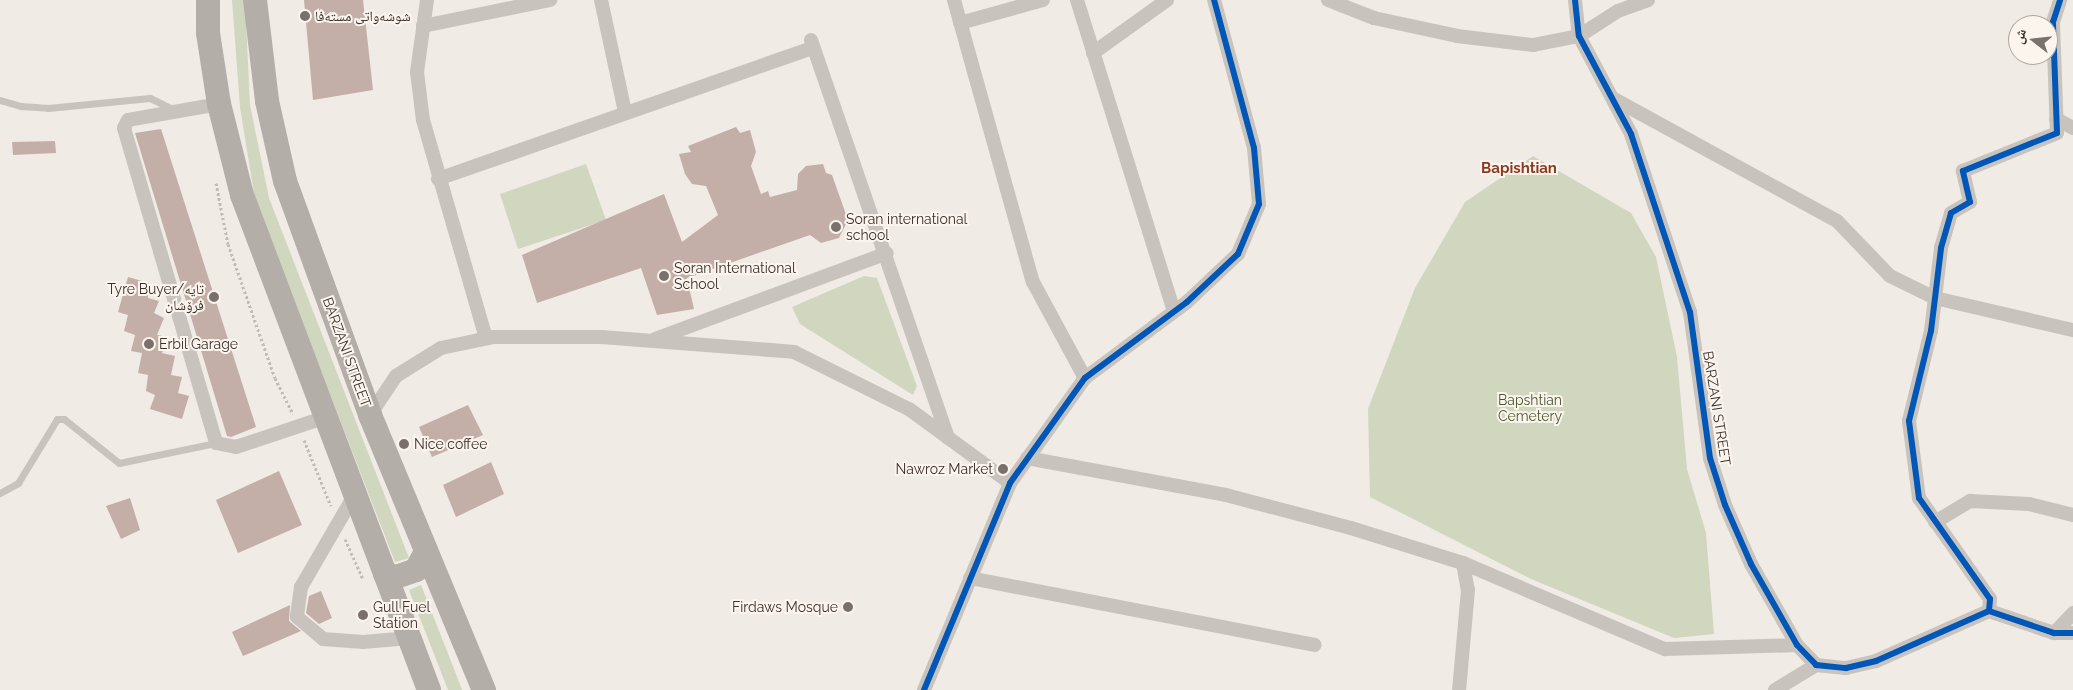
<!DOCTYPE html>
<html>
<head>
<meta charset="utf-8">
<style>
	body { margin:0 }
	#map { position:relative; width:2073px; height:690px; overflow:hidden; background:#f0ebe5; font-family:Raleway,"Noto Naskh Arabic",sans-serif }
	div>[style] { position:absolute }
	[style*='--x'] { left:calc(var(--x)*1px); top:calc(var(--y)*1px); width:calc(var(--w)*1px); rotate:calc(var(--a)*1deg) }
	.green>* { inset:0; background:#d1d6bf }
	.building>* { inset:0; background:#c3afa7 }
	.path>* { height:3px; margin-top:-1.5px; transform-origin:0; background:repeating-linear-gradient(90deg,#c2bbb6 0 2.5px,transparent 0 5px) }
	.service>* { height:7px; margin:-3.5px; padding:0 3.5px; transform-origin:3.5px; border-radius:3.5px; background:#c9c3be }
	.minor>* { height:14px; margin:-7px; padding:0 7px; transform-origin:7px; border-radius:7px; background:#c9c3be }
	.trunk>* { height:24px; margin:-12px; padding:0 12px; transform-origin:12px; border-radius:12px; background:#b4aea8 }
	.cycleway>* { height:6px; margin:-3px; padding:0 3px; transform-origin:3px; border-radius:3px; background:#0057b8 }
	.dots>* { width:14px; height:14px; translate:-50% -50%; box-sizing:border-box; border:2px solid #fbf5ee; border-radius:50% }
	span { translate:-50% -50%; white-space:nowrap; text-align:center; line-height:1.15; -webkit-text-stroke:4px #fbf5ee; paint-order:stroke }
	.poi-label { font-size:14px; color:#3b302b }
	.left { translate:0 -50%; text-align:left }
	.right { translate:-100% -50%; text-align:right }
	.street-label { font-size:14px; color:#3b302b }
	.park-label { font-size:14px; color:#4a5a2e }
	.neighbourhood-label { font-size:15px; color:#8c3b22; font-weight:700 }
	.north { position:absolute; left:2008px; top:15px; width:50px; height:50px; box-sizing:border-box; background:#fbf5ee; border:1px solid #aea6a0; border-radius:50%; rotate:286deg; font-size:14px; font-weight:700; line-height:20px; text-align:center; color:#3b302b }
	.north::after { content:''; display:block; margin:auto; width:18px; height:22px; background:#7a716c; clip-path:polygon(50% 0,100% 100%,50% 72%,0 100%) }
</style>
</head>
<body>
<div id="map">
	<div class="green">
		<i style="clip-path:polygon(232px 0,245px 0,250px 105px,269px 198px,409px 558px,395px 562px,255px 200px,240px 107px)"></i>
		<i style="clip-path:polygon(1533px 156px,1631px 213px,1656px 257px,1677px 357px,1687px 469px,1706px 533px,1714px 634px,1674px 638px,1531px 579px,1370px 497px,1368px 409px,1415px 288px,1465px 202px)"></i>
		<i style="clip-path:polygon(586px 164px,606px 220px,518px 249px,500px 194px)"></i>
		<i style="clip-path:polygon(864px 276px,877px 278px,917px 386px,913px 395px,800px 324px,792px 307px)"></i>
		<i style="clip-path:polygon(421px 585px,456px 674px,462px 690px,448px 690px,409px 590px)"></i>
	</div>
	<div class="building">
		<i style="clip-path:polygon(304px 0,363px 0,373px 90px,313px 100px)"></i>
		<i style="clip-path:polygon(736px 127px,740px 133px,750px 130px,756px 152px,751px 166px,761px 194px,768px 191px,770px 197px,797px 190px,798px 174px,806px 166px,823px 164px,826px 173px,832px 175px,848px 220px,839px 238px,821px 243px,810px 235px,687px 278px,694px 309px,657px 315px,641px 268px,537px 303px,522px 255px,664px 194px,682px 242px,718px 215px,706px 186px,692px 184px,685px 174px,679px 154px,691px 152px,688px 146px)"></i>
		<i style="clip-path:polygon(161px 129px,256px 427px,231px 437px,227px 436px,135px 133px)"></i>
		<i style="clip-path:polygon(55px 141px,56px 153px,13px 155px,12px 142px)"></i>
		<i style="clip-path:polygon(128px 277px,149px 283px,148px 298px,159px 301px,154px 313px,164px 318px,157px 335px,168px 337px,162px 353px,175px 356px,171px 375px,182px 377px,178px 393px,189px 396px,182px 419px,150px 409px,155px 395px,146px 391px,148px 375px,138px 373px,142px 353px,131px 351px,135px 335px,124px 331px,128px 315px,118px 312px)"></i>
		<i style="clip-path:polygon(468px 405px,483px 435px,432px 457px,419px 427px)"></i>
		<i style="clip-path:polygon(491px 462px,504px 494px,456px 517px,443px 485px)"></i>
		<i style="clip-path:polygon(279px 471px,302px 525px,238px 553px,216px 500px)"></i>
		<i style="clip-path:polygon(130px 498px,140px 530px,121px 539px,106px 506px)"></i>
		<i style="clip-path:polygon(321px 591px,332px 618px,319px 624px,306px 613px,309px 596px)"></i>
		<i style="clip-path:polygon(290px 605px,289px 621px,301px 631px,243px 656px,232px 632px)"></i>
	</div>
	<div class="path">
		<i style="--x:216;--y:183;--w:62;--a:78.9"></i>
		<i style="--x:228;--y:244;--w:142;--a:70.7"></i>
		<i style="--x:275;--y:378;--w:40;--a:63.4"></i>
		<i style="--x:304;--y:440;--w:71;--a:67.8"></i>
		<i style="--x:345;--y:539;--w:44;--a:65.8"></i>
	</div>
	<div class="service">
		<i style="--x:0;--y:100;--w:22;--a:16"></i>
		<i style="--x:21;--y:106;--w:27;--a:4"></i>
		<i style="--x:48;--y:108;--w:102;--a:-5.6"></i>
		<i style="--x:150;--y:98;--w:28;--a:26"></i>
		<i style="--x:0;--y:493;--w:21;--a:-29"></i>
		<i style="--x:18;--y:483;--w:75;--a:-58.6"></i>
		<i style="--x:57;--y:419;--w:7;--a:0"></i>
		<i style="--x:64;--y:419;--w:70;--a:38.7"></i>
		<i style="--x:119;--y:463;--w:99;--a:-11.7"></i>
	</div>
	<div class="minor">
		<i style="--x:427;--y:0;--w:73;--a:97.9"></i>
		<i style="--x:417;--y:72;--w:48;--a:82.9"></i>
		<i style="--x:423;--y:120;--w:227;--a:73.9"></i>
		<i style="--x:601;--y:0;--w:115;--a:77.9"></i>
		<i style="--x:954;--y:0;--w:293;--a:74.4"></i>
		<i style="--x:1033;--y:282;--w:109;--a:61.6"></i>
		<i style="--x:1077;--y:0;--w:326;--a:72.7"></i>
		<i style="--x:1328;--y:0;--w:49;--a:21.4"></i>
		<i style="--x:1374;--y:18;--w:85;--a:12.2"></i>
		<i style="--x:1457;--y:36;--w:77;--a:6.8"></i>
		<i style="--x:1533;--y:45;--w:47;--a:-11.1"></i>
		<i style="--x:1579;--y:36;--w:46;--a:-32.7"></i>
		<i style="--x:1618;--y:11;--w:32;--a:-20"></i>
		<i style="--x:1575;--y:0;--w:36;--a:84"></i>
		<i style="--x:1579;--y:36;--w:111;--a:62"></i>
		<i style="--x:1631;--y:134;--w:188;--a:71.7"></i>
		<i style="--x:1690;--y:312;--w:147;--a:82.2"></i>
		<i style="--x:1710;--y:458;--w:49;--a:72.3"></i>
		<i style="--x:1725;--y:505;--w:64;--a:66.2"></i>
		<i style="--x:1751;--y:564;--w:93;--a:60.4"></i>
		<i style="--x:1797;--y:645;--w:28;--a:46"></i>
		<i style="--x:1816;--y:665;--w:30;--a:6"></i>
		<i style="--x:1846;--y:668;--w:31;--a:-13"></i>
		<i style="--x:1876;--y:661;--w:124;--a:-23.9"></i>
		<i style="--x:1989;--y:611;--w:69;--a:18.7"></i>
		<i style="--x:2054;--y:633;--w:19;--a:0"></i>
		<i style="--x:960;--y:23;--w:86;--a:-15.5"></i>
		<i style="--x:423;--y:26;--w:130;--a:-11.6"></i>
		<i style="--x:811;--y:40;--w:421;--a:71"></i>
		<i style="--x:1093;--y:53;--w:91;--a:-35.6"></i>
		<i style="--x:1614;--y:99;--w:254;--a:28.7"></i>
		<i style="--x:1837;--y:221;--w:76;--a:46.1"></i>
		<i style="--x:1890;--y:276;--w:50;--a:26.1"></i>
		<i style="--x:1935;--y:298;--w:142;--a:13.1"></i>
		<i style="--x:219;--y:104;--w:92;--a:170"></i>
		<i style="--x:128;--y:120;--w:9;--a:117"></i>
		<i style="--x:124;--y:128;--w:328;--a:73.7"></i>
		<i style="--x:216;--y:443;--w:20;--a:11"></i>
		<i style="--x:236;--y:447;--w:95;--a:-18.4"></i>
		<i style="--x:2056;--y:119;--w:19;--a:28"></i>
		<i style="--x:438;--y:179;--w:397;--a:-19.3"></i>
		<i style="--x:655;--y:339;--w:247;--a:-20.3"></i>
		<i style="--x:370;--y:415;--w:47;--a:-56.3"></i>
		<i style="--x:396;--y:376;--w:53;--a:-31.9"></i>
		<i style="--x:441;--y:348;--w:53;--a:-11.9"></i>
		<i style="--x:493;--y:337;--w:108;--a:0"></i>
		<i style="--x:601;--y:337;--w:194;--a:4.4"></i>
		<i style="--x:794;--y:352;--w:128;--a:26.4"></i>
		<i style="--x:909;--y:409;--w:125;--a:36.2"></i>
		<i style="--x:1027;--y:458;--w:202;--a:10.5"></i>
		<i style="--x:1226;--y:495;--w:129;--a:14.8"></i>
		<i style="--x:1351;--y:528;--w:117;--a:17.4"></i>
		<i style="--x:1463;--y:563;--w:27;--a:80"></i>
		<i style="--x:1468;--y:590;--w:100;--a:95.1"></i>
		<i style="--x:355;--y:494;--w:108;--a:120.1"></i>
		<i style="--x:301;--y:587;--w:30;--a:98"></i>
		<i style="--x:297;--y:617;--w:34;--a:40"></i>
		<i style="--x:323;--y:639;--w:40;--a:4.3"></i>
		<i style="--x:363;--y:642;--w:47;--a:-4.9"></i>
		<i style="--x:1935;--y:522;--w:41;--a:-31"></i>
		<i style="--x:1970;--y:501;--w:59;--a:2.9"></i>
		<i style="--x:2029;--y:504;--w:45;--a:14"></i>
		<i style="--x:1463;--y:563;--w:220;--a:23.1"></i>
		<i style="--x:1665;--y:649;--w:132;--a:-1.7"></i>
		<i style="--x:970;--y:578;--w:351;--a:11"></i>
		<i style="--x:1989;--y:611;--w:12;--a:-85"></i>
		<i style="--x:1990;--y:599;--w:123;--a:-125.1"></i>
		<i style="--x:1919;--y:498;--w:78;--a:-97.4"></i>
		<i style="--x:1909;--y:421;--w:93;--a:-76.3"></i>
		<i style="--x:1931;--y:331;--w:84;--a:-83.1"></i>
		<i style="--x:1941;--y:248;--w:36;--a:-74"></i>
		<i style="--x:1951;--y:213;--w:22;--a:-30"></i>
		<i style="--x:1970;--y:202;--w:32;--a:-103"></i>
		<i style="--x:1963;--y:171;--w:101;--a:-22"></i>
		<i style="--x:2057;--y:133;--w:111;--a:-92.1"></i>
		<i style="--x:2053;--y:22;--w:23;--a:-72"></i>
		<i style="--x:2054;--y:633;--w:28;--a:-46"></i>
		<i style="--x:924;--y:690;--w:224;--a:-67.4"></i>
		<i style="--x:1010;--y:483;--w:129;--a:-54.5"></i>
		<i style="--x:1085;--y:378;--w:127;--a:-36.7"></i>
		<i style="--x:1187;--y:302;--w:70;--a:-43.3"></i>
		<i style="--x:1238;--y:254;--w:54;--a:-67.2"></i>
		<i style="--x:1259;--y:204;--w:56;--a:-95.1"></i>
		<i style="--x:1254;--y:148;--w:153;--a:-105.1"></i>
		<i style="--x:1775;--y:690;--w:48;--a:-31.4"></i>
	</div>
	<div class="trunk">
		<i style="--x:208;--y:0;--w:33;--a:90"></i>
		<i style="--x:208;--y:33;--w:72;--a:81.2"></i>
		<i style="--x:219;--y:104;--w:94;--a:75.8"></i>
		<i style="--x:242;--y:195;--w:529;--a:69.3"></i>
		<i style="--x:255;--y:0;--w:102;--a:83.2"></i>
		<i style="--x:267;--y:101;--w:82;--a:77.3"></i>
		<i style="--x:285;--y:181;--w:249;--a:70"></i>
		<i style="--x:370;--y:415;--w:298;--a:67.5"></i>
		<i style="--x:385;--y:574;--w:11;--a:15"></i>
		<i style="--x:396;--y:577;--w:21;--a:-19"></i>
		<i style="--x:416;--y:570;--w:21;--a:-61"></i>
	</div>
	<div class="cycleway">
		<i style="--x:1575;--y:0;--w:36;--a:84"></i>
		<i style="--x:1579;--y:36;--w:111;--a:62"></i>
		<i style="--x:1631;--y:134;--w:188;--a:71.7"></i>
		<i style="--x:1690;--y:312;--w:147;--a:82.2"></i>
		<i style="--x:1710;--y:458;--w:49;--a:72.3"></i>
		<i style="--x:1725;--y:505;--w:64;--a:66.2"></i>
		<i style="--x:1751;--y:564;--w:93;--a:60.4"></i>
		<i style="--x:1797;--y:645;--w:28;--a:46"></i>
		<i style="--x:1816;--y:665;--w:30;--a:6"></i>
		<i style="--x:1846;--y:668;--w:31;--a:-13"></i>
		<i style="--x:1876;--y:661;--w:124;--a:-23.9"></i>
		<i style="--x:1989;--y:611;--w:69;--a:18.7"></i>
		<i style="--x:2054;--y:633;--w:19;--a:0"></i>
		<i style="--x:1989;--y:611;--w:12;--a:-85"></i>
		<i style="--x:1990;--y:599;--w:123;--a:-125.1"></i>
		<i style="--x:1919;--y:498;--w:78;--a:-97.4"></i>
		<i style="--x:1909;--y:421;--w:93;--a:-76.3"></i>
		<i style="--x:1931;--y:331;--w:84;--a:-83.1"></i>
		<i style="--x:1941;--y:248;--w:36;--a:-74"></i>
		<i style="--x:1951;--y:213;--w:22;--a:-30"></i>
		<i style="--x:1970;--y:202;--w:32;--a:-103"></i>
		<i style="--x:1963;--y:171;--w:101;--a:-22"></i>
		<i style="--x:2057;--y:133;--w:111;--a:-92.1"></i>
		<i style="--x:2053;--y:22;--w:23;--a:-72"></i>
		<i style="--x:924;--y:690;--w:224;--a:-67.4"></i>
		<i style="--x:1010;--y:483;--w:129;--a:-54.5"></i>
		<i style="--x:1085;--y:378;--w:127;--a:-36.7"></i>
		<i style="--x:1187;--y:302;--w:70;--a:-43.3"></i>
		<i style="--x:1238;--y:254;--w:54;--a:-67.2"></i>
		<i style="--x:1259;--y:204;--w:56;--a:-95.1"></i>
		<i style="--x:1254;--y:148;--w:153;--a:-105.1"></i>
	</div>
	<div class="dots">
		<i style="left:305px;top:16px;background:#7a716c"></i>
		<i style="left:836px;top:227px;background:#7a716c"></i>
		<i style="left:664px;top:276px;background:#7a716c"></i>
		<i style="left:214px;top:297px;background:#7a716c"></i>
		<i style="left:149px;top:344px;background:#7a716c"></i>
		<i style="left:404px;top:444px;background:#7a716c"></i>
		<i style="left:1003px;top:469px;background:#7a716c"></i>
		<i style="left:848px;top:607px;background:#7a716c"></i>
		<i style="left:363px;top:615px;background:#7a716c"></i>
	</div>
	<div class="poi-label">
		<span class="left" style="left:315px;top:16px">شوشەواتی مستەفا</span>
		<span class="left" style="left:846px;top:227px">Soran international<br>school</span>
		<span class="left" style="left:674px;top:276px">Soran International<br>School</span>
		<span class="right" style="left:204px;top:297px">Tyre Buyer/تایە<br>فرۆشان</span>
		<span class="left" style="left:159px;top:344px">Erbil Garage</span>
		<span class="left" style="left:414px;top:444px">Nice coffee</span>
		<span class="right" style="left:993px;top:469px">Nawroz Market</span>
		<span class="left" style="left:373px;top:615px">Gull Fuel<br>Station</span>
		<span class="right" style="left:838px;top:607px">Firdaws Mosque</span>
	</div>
	<div class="street-label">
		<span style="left:347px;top:352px;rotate:70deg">BARZANI STREET</span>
		<span style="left:1717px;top:408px;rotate:81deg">BARZANI STREET</span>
	</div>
	<div class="park-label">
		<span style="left:1530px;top:408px">Bapshtian<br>Cemetery</span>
	</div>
	<div class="neighbourhood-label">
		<span style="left:1519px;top:169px">Bapishtian</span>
	</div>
	<div class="north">ش</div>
</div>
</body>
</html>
